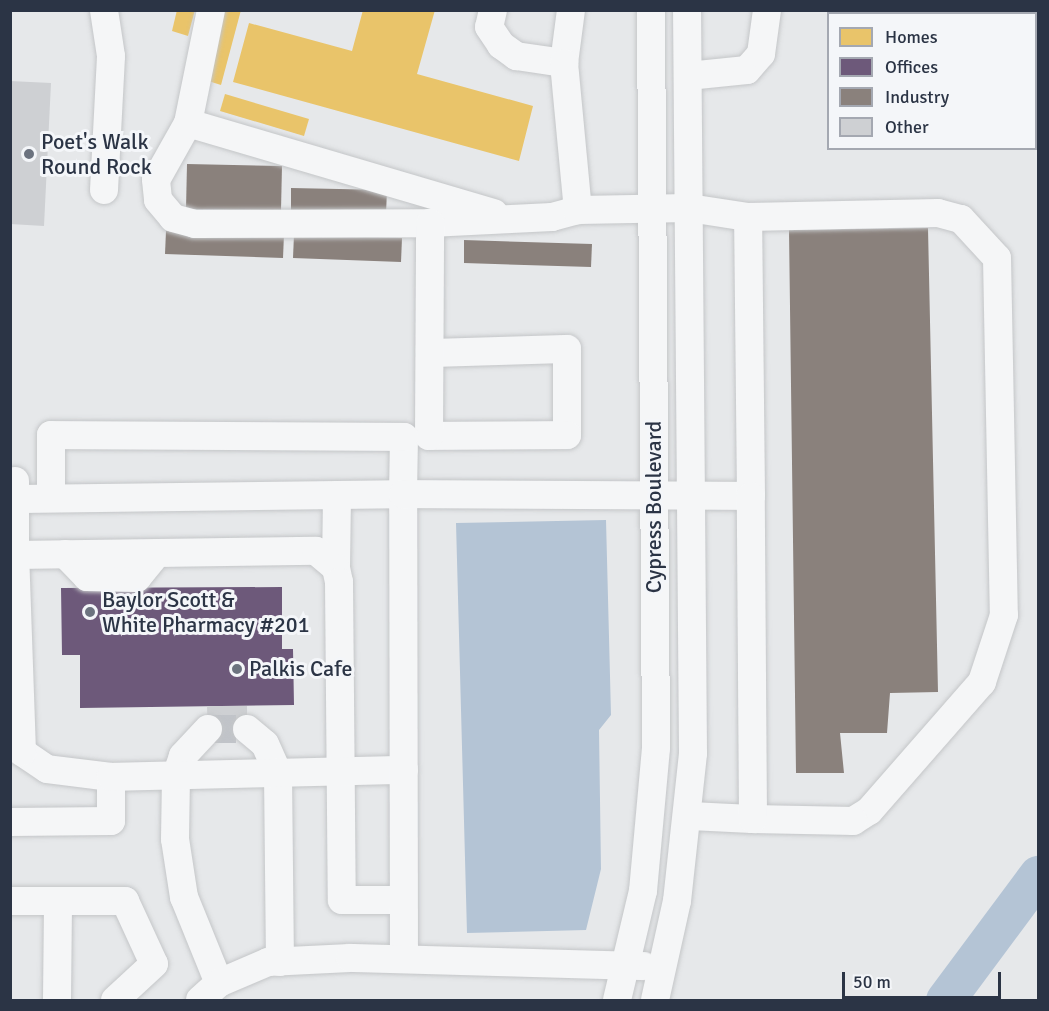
<!DOCTYPE html>
<html>
<head>
<meta charset="utf-8">
<style>
	body { margin:0 }
	#map { position:relative; width:1049px; height:1011px; overflow:hidden; background:#e6e8ea; font-family:Signika,sans-serif }
	div>[style] { position:absolute }
	[style*='--x'] { left:calc(var(--x)*1px); top:calc(var(--y)*1px); width:calc(var(--w)*1px); rotate:calc(var(--a)*1deg) }
	.water>* { inset:0; background:#b4c4d5 }
	.homes>* { inset:0; background:#e9c46a }
	.offices>* { inset:0; background:#6d597a }
	.industry>* { inset:0; background:#8a817c }
	.river>* { height:39px; margin:-19.5px; padding:0 19.5px; transform-origin:19.5px; border-radius:19.5px; background:#b4c4d5 }
	.building>* { inset:0; background:#ced0d3 }
	.minor-tunnel>* { height:28px; margin-top:-14px; transform-origin:0; background:repeating-linear-gradient(90deg,#c1c4c9 0 28px,transparent 0 42px) }
	.roads { filter:drop-shadow(0 0 2px #c4c6c8) drop-shadow(0 0 2px #c4c6c8) }
	.minor>* { height:28px; margin:-14px; padding:0 14px; transform-origin:14px; border-radius:14px; background:#f5f6f7 }
	.dots>* { width:16px; height:16px; translate:-50% -50%; box-sizing:border-box; border:3px solid #f4f6f9; border-radius:50% }
	span { translate:-50% -50%; white-space:nowrap; text-align:center; line-height:1.15; -webkit-text-stroke:6px #f4f6f9; paint-order:stroke }
	.poi-label { font-size:22px; color:#2b3445 }
	.left { translate:0 -50%; text-align:left }
	.street-label { font-size:22px; color:#2b3445 }
	.frame { position:absolute; inset:0; border:12px solid #2b3445; pointer-events:none }
	.legend { position:absolute; left:827px; top:12px; width:210px; height:138px; box-sizing:border-box; background:#f4f6f9; border:2px solid #a4a8b1; margin:0; padding:8px 10px; list-style:none; font-size:18px; color:#2b3445 }
	.legend li { display:flex; align-items:center; gap:12px; height:30px }
	.legend b { width:30px; border:2px solid #a4a8b1 }
	.scale { position:absolute; left:842px; top:972px; width:159px; height:27px; box-sizing:border-box; border:3px solid #2b3445; border-top:0; padding-left:8px; font-size:18px; line-height:21px; white-space:nowrap; color:#2b3445; -webkit-text-stroke:4px #f4f6f9; paint-order:stroke }
</style>
</head>
<body>
<div id="map">
	<div class="water">
		<i style="clip-path:polygon(606px 520px,611px 715px,599px 730px,601px 869px,586px 930px,467px 933px,456px 523px)"></i>
	</div>
	<div class="homes">
		<i style="clip-path:polygon(177px 10px,195px 10px,188px 36px,172px 31px)"></i>
		<i style="clip-path:polygon(223px 10px,241px 10px,221px 85px,205px 80px)"></i>
		<i style="clip-path:polygon(363px 10px,435px 10px,417px 74px,533px 106px,519px 161px,233px 82px,249px 23px,352px 51px)"></i>
		<i style="clip-path:polygon(225px 94px,309px 119px,304px 136px,220px 111px)"></i>
	</div>
	<div class="offices">
		<i style="clip-path:polygon(282px 587px,282px 649px,293px 649px,294px 705px,80px 708px,80px 655px,62px 655px,61px 588px)"></i>
	</div>
	<div class="industry">
		<i style="clip-path:polygon(187px 164px,282px 166px,281px 210px,186px 209px)"></i>
		<i style="clip-path:polygon(291px 188px,387px 190px,386px 214px,291px 212px)"></i>
		<i style="clip-path:polygon(928px 228px,938px 692px,890px 693px,887px 733px,840px 733px,844px 773px,796px 773px,789px 230px)"></i>
		<i style="clip-path:polygon(166px 231px,284px 234px,283px 258px,165px 254px)"></i>
		<i style="clip-path:polygon(294px 235px,402px 238px,401px 262px,293px 258px)"></i>
		<i style="clip-path:polygon(464px 240px,592px 244px,591px 267px,464px 263px)"></i>
	</div>
	<div class="river">
		<i style="--x:945;--y:1000;--w:156;--a:-53.4"></i>
	</div>
	<div class="building">
		<i style="clip-path:polygon(10px 81px,51px 83px,44px 226px,10px 224px)"></i>
		<i style="clip-path:polygon(207px 706px,247px 706px,247px 733px,208px 734px)"></i>
	</div>
	<div class="minor-tunnel">
		<i style="--x:208;--y:729;--w:39;--a:0"></i>
	</div>
	<div class="roads">
		<div class="minor">
			<i style="--x:211;--y:10;--w:115;--a:101.5"></i>
			<i style="--x:188;--y:123;--w:65;--a:119.3"></i>
			<i style="--x:156;--y:180;--w:20;--a:84"></i>
			<i style="--x:158;--y:200;--w:23;--a:50"></i>
			<i style="--x:173;--y:218;--w:23;--a:15"></i>
			<i style="--x:195;--y:224;--w:235;--a:-0.2"></i>
			<i style="--x:430;--y:223;--w:122;--a:-2.8"></i>
			<i style="--x:552;--y:217;--w:27;--a:-15"></i>
			<i style="--x:493;--y:10;--w:17;--a:103"></i>
			<i style="--x:489;--y:27;--w:22;--a:56"></i>
			<i style="--x:501;--y:45;--w:19;--a:36"></i>
			<i style="--x:516;--y:56;--w:49;--a:8.3"></i>
			<i style="--x:571;--y:10;--w:53;--a:97.5"></i>
			<i style="--x:564;--y:63;--w:148;--a:84.6"></i>
			<i style="--x:578;--y:210;--w:111;--a:-1"></i>
			<i style="--x:689;--y:208;--w:60;--a:8.7"></i>
			<i style="--x:688;--y:76;--w:59;--a:-5.8"></i>
			<i style="--x:747;--y:70;--w:21;--a:-49"></i>
			<i style="--x:761;--y:54;--w:44;--a:-82.2"></i>
			<i style="--x:188;--y:123;--w:319;--a:16.4"></i>
			<i style="--x:104;--y:190;--w:134;--a:-87"></i>
			<i style="--x:111;--y:56;--w:47;--a:-98.7"></i>
			<i style="--x:430;--y:353;--w:137;--a:-1.7"></i>
			<i style="--x:567;--y:349;--w:86;--a:90"></i>
			<i style="--x:567;--y:435;--w:138;--a:179.6"></i>
			<i style="--x:429;--y:436;--w:213;--a:-89.7"></i>
			<i style="--x:15;--y:499;--w:388;--a:-0.7"></i>
			<i style="--x:403;--y:494;--w:57;--a:-89"></i>
			<i style="--x:404;--y:437;--w:353;--a:-179.7"></i>
			<i style="--x:51;--y:435;--w:62;--a:90"></i>
			<i style="--x:65;--y:554;--w:32;--a:46"></i>
			<i style="--x:87;--y:577;--w:50;--a:1.1"></i>
			<i style="--x:137;--y:578;--w:32;--a:-51"></i>
			<i style="--x:10;--y:555;--w:5;--a:0"></i>
			<i style="--x:15;--y:555;--w:74;--a:-90"></i>
			<i style="--x:336;--y:568;--w:73;--a:-89.2"></i>
			<i style="--x:208;--y:729;--w:37;--a:133"></i>
			<i style="--x:183;--y:756;--w:21;--a:109"></i>
			<i style="--x:176;--y:776;--w:63;--a:90.9"></i>
			<i style="--x:175;--y:839;--w:59;--a:81.2"></i>
			<i style="--x:184;--y:897;--w:93;--a:67.9"></i>
			<i style="--x:247;--y:729;--w:23;--a:40"></i>
			<i style="--x:265;--y:744;--w:32;--a:66"></i>
			<i style="--x:278;--y:773;--w:189;--a:89.4"></i>
			<i style="--x:111;--y:777;--w:64;--a:-172.9"></i>
			<i style="--x:47;--y:769;--w:30;--a:-146"></i>
			<i style="--x:22;--y:752;--w:197;--a:-92"></i>
			<i style="--x:15;--y:555;--w:301;--a:-0.8"></i>
			<i style="--x:316;--y:551;--w:26;--a:40"></i>
			<i style="--x:336;--y:568;--w:14;--a:78"></i>
			<i style="--x:339;--y:582;--w:318;--a:89.5"></i>
			<i style="--x:342;--y:900;--w:61;--a:0"></i>
			<i style="--x:689;--y:816;--w:64;--a:2.7"></i>
			<i style="--x:10;--y:822;--w:101;--a:-0.6"></i>
			<i style="--x:111;--y:821;--w:44;--a:-90"></i>
			<i style="--x:111;--y:777;--w:293;--a:-1.4"></i>
			<i style="--x:10;--y:901;--w:115;--a:0"></i>
			<i style="--x:125;--y:901;--w:69;--a:65.3"></i>
			<i style="--x:154;--y:964;--w:53;--a:137.3"></i>
			<i style="--x:404;--y:959;--w:465;--a:-90.1"></i>
			<i style="--x:403;--y:494;--w:348;--a:0.3"></i>
			<i style="--x:751;--y:496;--w:279;--a:-90.6"></i>
			<i style="--x:748;--y:217;--w:190;--a:-1.2"></i>
			<i style="--x:938;--y:213;--w:24;--a:15"></i>
			<i style="--x:961;--y:219;--w:53;--a:47.3"></i>
			<i style="--x:997;--y:258;--w:357;--a:88.9"></i>
			<i style="--x:1004;--y:615;--w:71;--a:108.2"></i>
			<i style="--x:982;--y:682;--w:171;--a:131.2"></i>
			<i style="--x:869;--y:811;--w:19;--a:148"></i>
			<i style="--x:853;--y:821;--w:100;--a:-178.9"></i>
			<i style="--x:753;--y:819;--w:323;--a:-90.4"></i>
			<i style="--x:57;--y:1000;--w:99;--a:-89.4"></i>
			<i style="--x:200;--y:1000;--w:25;--a:-42"></i>
			<i style="--x:219;--y:983;--w:53;--a:-23.2"></i>
			<i style="--x:268;--y:962;--w:82;--a:-2.8"></i>
			<i style="--x:350;--y:958;--w:294;--a:1.6"></i>
			<i style="--x:617;--y:1000;--w:112;--a:-76.6"></i>
			<i style="--x:643;--y:891;--w:144;--a:-84.8"></i>
			<i style="--x:656;--y:748;--w:738;--a:-90.39"></i>
			<i style="--x:655;--y:1000;--w:101;--a:-77.5"></i>
			<i style="--x:677;--y:901;--w:149;--a:-83.8"></i>
			<i style="--x:693;--y:753;--w:743;--a:-90.46"></i>
		</div>
	</div>
	<div class="dots">
		<i style="left:29px;top:154px;background:#6c737f"></i>
		<i style="left:90px;top:612px;background:#6c737f"></i>
		<i style="left:237px;top:669px;background:#6c737f"></i>
	</div>
	<div class="poi-label">
		<span class="left" style="left:41px;top:154px">Poet's Walk<br>Round Rock</span>
		<span class="left" style="left:102px;top:612px">Baylor Scott &amp;<br>White Pharmacy #201</span>
		<span class="left" style="left:249px;top:669px">Palkis Cafe</span>
	</div>
	<div class="street-label">
		<span style="left:654px;top:507px;rotate:-90deg">Cypress Boulevard</span>
	</div>
	<div class="frame"></div>
	<ul class="legend">
	<li><b style="height:16px;background:#e9c46a"></b>Homes</li>
	<li><b style="height:16px;background:#6d597a"></b>Offices</li>
	<li><b style="height:16px;background:#8a817c"></b>Industry</li>
	<li><b style="height:16px;background:#ced0d3"></b>Other</li>
	</ul>
	<div class="scale">50 m</div>
</div>
</body>
</html>
